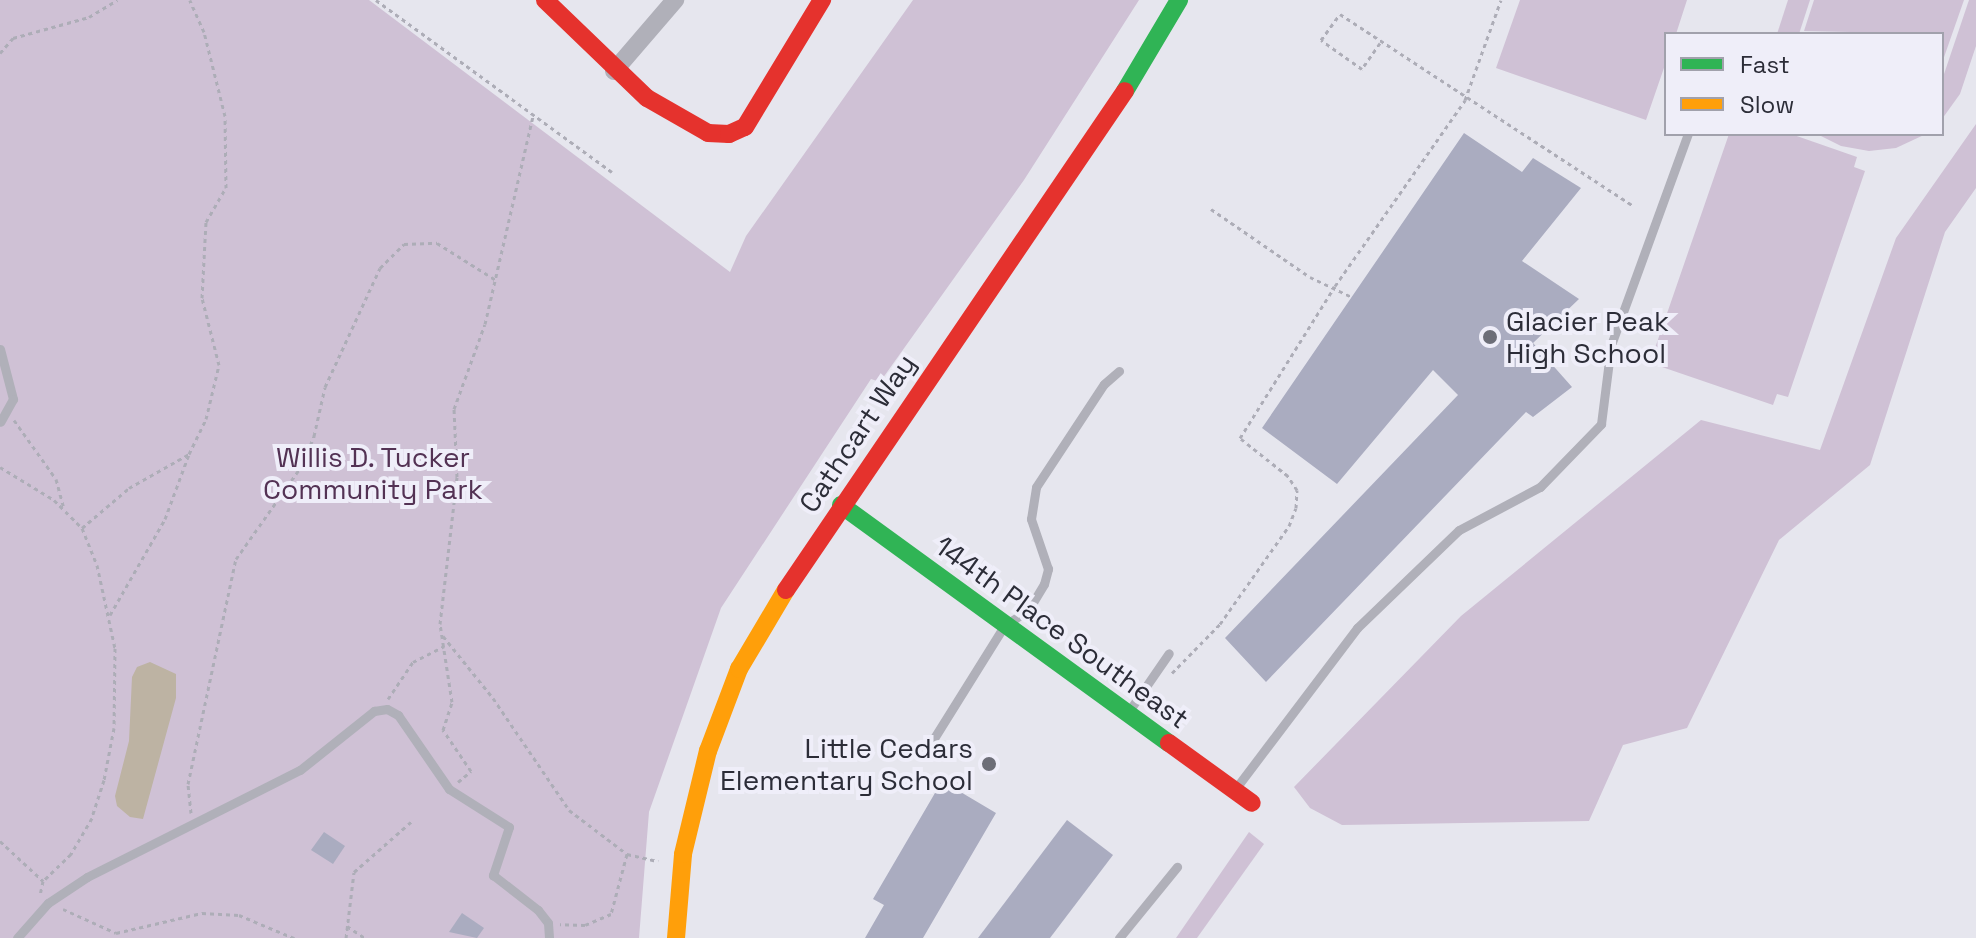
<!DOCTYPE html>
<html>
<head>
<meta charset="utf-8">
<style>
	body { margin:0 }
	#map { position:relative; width:1976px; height:938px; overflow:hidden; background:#e6e6ee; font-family:"Space Grotesk",sans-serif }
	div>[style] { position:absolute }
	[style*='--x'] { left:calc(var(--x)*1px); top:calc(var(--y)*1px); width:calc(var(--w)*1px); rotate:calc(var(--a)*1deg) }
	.green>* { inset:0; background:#cfc1d5 }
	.water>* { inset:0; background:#bdb3a3 }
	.building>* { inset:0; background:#aaacc0 }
	.path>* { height:3px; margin-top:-1.5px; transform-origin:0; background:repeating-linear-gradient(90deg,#adadb7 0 4px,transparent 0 8px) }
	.lane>* { height:9px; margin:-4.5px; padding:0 4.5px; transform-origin:4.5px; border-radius:4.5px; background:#b0b0b9 }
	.street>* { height:18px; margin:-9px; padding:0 9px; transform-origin:9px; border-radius:9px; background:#b0b0b9 }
	.fast>* { height:18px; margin:-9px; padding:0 9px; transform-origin:9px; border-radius:9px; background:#30b455 }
	.slow>* { height:18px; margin:-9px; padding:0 9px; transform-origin:9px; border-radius:9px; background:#ff9f0a }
	.jam>* { height:18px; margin:-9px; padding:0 9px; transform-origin:9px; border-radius:9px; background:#e5322d }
	.dots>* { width:22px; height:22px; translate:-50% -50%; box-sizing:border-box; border:4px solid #efeef9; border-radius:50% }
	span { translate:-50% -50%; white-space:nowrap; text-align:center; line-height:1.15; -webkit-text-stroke:8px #efeef9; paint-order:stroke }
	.poi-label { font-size:28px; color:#2c2d38 }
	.left { translate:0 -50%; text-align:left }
	.right { translate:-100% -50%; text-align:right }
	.street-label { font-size:28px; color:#2c2d38 }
	.park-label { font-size:28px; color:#533254 }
	.legend { position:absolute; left:1664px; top:32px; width:280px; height:104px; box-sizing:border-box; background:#efeef9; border:2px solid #a1a1ac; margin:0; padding:10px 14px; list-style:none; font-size:24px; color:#2c2d38 }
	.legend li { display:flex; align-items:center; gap:16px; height:40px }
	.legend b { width:40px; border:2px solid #a1a1ac }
</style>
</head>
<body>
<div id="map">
	<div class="green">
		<i style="clip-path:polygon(0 0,369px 0,730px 272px,746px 236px,913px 0,1139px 0,1024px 180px,880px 382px,871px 379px,721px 608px,649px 812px,639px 938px,0 938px)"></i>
		<i style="clip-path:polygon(1520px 0,1687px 0,1676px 34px,1666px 34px,1666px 62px,1646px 120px,1496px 68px)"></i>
		<i style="clip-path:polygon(1788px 0,1810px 0,1799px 34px,1777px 34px)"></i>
		<i style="clip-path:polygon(1814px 0,1964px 0,1942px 63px,1942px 34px,1804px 31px)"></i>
		<i style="clip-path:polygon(1969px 0,1976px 0,1976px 46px,1960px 94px,1942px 119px,1942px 80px)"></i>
		<i style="clip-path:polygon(1976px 124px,1976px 188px,1945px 232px,1870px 465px,1779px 540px,1687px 728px,1623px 745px,1589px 821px,1342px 825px,1310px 808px,1294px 787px,1461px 616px,1701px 420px,1820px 450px,1896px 238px)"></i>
		<i style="clip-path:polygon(1729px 134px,1791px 134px,1857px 157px,1854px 167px,1865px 171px,1788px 397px,1777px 394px,1773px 405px,1662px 367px,1666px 356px,1654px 351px)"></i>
		<i style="clip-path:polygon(1817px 134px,1926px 134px,1896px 148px,1869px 151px,1841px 146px)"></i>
		<i style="clip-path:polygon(1249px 832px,1264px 844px,1197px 938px,1176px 938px)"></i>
	</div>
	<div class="water">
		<i style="clip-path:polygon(150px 662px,176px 674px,176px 698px,143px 819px,130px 817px,117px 806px,115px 796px,129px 741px,132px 677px,137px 667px)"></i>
	</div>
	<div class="building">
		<i style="clip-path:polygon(1464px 133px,1522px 172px,1533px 158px,1581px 188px,1522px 261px,1579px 299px,1533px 343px,1572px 387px,1533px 417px,1526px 412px,1266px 682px,1225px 638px,1458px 395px,1433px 370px,1337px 484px,1262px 428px)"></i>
		<i style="clip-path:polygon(942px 781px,996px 813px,923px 938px,865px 938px,884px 905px,873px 899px)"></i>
		<i style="clip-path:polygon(1067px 820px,1113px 855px,1050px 938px,978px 938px)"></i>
		<i style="clip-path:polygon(324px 832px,345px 846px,333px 864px,311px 850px)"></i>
		<i style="clip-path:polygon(462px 913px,484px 928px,477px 938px,449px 932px)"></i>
	</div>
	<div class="path">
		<i style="--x:376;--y:0;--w:292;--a:36.1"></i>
		<i style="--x:1380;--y:43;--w:32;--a:125"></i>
		<i style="--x:1362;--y:69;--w:50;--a:-144.7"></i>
		<i style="--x:1321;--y:40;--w:32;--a:-54"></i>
		<i style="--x:1340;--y:14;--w:349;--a:33.2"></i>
		<i style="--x:0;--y:53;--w:20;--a:-49"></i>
		<i style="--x:13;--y:38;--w:79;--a:-15.4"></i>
		<i style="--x:89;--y:17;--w:33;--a:-31"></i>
		<i style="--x:1211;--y:209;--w:120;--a:34.5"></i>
		<i style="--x:1310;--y:277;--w:47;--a:25.5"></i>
		<i style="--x:14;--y:420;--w:72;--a:54.6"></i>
		<i style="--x:56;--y:479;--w:31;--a:75"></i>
		<i style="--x:0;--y:467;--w:63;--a:31.4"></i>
		<i style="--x:54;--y:500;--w:40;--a:45"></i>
		<i style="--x:82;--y:528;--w:40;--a:68"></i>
		<i style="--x:97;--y:565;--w:85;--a:77.8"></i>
		<i style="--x:115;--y:648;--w:80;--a:90.7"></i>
		<i style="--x:114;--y:728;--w:53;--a:100.9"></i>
		<i style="--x:104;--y:780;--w:40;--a:108"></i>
		<i style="--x:92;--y:818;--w:42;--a:120.3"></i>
		<i style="--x:71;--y:854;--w:39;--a:136"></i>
		<i style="--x:43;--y:881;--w:14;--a:102"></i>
		<i style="--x:82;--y:528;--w:62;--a:-40.4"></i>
		<i style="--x:129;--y:488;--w:69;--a:-29.5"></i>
		<i style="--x:189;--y:454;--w:39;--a:-64"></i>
		<i style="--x:206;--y:419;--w:56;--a:-76.5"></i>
		<i style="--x:219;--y:365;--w:69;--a:-104.2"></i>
		<i style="--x:202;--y:298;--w:76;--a:-87"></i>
		<i style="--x:206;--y:222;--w:39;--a:-60"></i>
		<i style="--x:226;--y:188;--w:72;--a:-90.8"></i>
		<i style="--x:225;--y:116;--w:87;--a:-104"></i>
		<i style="--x:204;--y:32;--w:35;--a:-114"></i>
		<i style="--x:110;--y:615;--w:111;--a:-60.2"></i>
		<i style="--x:165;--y:519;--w:69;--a:-69.7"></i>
		<i style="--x:443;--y:636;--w:80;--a:51.1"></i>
		<i style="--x:493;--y:698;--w:135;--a:55.8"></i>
		<i style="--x:569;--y:810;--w:73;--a:37.2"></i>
		<i style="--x:627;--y:854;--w:62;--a:104.9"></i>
		<i style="--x:611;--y:914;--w:28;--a:157"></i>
		<i style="--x:585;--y:925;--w:25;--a:-178"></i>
		<i style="--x:1172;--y:673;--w:69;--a:-45.6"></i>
		<i style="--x:1220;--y:624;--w:120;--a:-54.9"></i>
		<i style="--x:1289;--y:526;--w:19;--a:-69"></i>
		<i style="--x:1296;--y:508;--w:18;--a:-87"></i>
		<i style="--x:1297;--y:490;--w:17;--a:-123"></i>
		<i style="--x:1288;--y:476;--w:61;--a:-141.6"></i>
		<i style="--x:1240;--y:438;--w:179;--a:-58"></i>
		<i style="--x:1335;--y:286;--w:227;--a:-55"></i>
		<i style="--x:1465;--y:100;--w:106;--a:-70.2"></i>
		<i style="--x:388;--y:699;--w:45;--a:-56"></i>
		<i style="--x:413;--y:662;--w:35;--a:-27"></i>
		<i style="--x:458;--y:782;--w:17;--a:-40"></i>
		<i style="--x:471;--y:771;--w:50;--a:-124.3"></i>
		<i style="--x:443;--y:730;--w:29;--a:-72"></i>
		<i style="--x:452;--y:702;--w:79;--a:-98.7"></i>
		<i style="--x:440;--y:624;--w:148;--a:-83.4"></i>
		<i style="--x:457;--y:477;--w:68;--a:-92.5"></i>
		<i style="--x:454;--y:409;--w:90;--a:-70"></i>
		<i style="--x:485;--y:324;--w:213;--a:-77"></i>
		<i style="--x:191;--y:813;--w:29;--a:-96"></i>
		<i style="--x:188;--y:784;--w:230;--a:-78"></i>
		<i style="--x:236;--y:559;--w:113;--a:-54.8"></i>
		<i style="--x:301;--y:467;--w:34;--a:-67"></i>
		<i style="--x:314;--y:436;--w:50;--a:-77.3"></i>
		<i style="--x:325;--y:387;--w:131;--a:-65.2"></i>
		<i style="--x:380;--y:268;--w:34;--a:-45"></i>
		<i style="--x:404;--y:244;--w:33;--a:-2"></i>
		<i style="--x:437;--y:243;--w:70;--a:32.1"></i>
		<i style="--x:0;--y:841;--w:59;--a:42.9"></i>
		<i style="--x:627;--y:854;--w:32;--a:13"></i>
		<i style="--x:63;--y:909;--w:58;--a:24.4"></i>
		<i style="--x:116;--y:933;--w:88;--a:-13.1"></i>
		<i style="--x:202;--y:913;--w:37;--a:3"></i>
		<i style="--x:239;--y:915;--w:60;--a:22.7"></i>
		<i style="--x:347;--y:926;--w:22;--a:34"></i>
		<i style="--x:346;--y:938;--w:66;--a:-83.1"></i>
		<i style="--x:354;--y:872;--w:79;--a:-41.4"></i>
	</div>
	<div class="lane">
		<i style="--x:0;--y:349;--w:52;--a:75.4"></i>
		<i style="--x:13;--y:399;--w:26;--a:119"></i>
		<i style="--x:1129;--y:711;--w:70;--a:-55.4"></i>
		<i style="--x:931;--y:743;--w:138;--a:-58"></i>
		<i style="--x:1004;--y:626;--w:30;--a:-34"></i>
		<i style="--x:1029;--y:609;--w:29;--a:-59"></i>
		<i style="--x:1044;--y:584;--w:16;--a:-75"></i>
		<i style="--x:1048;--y:569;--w:53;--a:-108.8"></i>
		<i style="--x:1031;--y:519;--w:32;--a:-81"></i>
		<i style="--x:1036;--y:487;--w:123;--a:-56.6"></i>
		<i style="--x:1104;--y:384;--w:20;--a:-41"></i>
		<i style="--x:1236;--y:788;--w:201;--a:-52.9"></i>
		<i style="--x:1357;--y:628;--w:141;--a:-43.9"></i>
		<i style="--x:1459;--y:530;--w:92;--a:-28"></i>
		<i style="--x:1540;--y:487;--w:88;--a:-45.9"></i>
		<i style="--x:1601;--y:424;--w:80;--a:-82.8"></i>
		<i style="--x:1611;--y:345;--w:225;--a:-70"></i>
		<i style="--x:17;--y:938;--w:47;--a:-48.5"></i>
		<i style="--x:48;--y:903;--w:47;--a:-33.7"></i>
		<i style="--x:87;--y:877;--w:238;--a:-26.7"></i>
		<i style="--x:300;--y:770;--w:95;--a:-38.6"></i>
		<i style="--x:374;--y:711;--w:13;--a:-9"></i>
		<i style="--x:387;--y:709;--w:13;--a:29"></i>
		<i style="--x:398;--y:715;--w:90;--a:55.4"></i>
		<i style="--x:449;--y:789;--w:71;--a:32.3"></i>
		<i style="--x:509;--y:827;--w:51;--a:108.4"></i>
		<i style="--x:493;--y:875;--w:57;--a:37.9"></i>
		<i style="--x:538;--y:910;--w:16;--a:52"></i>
		<i style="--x:548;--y:923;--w:15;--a:86"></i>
		<i style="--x:1119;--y:938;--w:92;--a:-50.8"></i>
	</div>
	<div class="street">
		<i style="--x:614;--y:71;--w:94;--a:-49.3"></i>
	</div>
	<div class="fast">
		<i style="--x:1125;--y:91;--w:106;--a:-59.3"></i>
		<i style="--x:841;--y:505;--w:405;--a:36"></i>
	</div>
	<div class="slow">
		<i style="--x:676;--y:938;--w:84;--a:-85.2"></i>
		<i style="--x:683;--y:854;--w:106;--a:-76.4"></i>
		<i style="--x:708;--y:751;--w:88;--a:-69.3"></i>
		<i style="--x:739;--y:669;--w:92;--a:-59.3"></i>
	</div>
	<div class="jam">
		<i style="--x:545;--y:0;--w:141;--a:43.9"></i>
		<i style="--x:647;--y:98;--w:70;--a:29.8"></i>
		<i style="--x:708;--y:133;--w:21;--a:3"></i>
		<i style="--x:729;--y:134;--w:17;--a:-24"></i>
		<i style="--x:745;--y:127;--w:149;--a:-58.8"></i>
		<i style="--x:786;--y:590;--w:603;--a:-55.81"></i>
		<i style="--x:1169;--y:743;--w:102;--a:35.9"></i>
	</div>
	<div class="dots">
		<i style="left:1490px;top:337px;background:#6d6e78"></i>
		<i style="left:989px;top:764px;background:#6d6e78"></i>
	</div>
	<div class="poi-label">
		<span class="left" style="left:1506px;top:337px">Glacier Peak<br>High School</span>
		<span class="right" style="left:973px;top:764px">Little Cedars<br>Elementary School</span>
	</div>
	<div class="street-label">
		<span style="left:857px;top:433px;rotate:-56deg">Cathcart Way</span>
		<span style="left:1062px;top:632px;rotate:36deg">144th Place Southeast</span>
	</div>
	<div class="park-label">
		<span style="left:373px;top:473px">Willis D. Tucker<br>Community Park</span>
	</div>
	<ul class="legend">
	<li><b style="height:10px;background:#30b455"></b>Fast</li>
	<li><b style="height:10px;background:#ff9f0a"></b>Slow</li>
	</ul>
</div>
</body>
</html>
